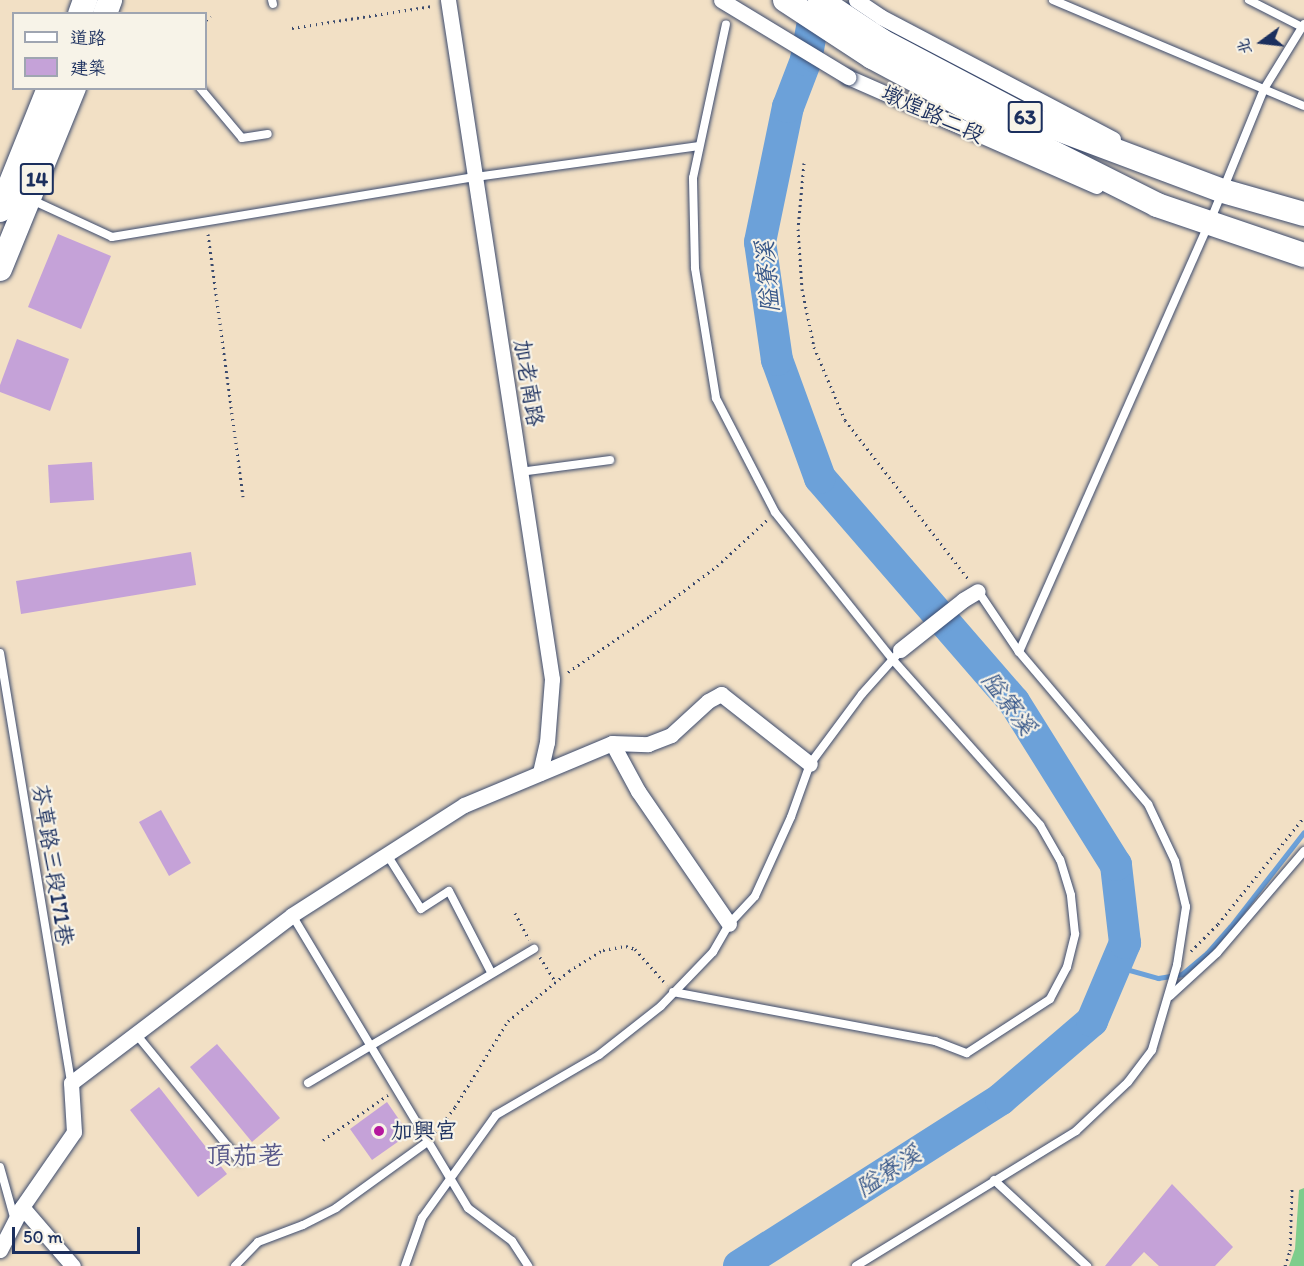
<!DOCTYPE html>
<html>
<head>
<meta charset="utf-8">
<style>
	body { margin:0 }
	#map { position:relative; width:1304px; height:1266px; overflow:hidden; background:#f2e0c5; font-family:Itim,"LXGW WenKai TC",sans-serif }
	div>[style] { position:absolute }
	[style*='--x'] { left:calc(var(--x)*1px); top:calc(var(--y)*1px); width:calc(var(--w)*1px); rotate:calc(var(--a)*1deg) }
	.green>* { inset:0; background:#7ecd8c }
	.stream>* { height:5px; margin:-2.5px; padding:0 2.5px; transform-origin:2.5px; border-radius:2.5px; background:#6ca1d9 }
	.river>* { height:32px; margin:-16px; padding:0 16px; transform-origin:16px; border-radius:16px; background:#6ca1d9 }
	.building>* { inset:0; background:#c5a2d8 }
	.path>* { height:3px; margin-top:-1.5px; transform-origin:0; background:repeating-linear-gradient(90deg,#3b4a6d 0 1.5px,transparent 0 6px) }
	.roads { filter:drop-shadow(0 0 2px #3b4a6d) drop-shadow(0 0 2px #3b4a6d) }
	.lane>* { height:8px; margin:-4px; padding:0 4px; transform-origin:4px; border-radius:4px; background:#fff }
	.street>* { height:15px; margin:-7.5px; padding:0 7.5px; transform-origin:7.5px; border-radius:7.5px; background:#fff }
	.primary>* { height:24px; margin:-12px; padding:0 12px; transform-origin:12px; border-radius:12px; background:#fff }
	.bridges { filter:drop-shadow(0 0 2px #3b4a6d) drop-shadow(0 0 2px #3b4a6d) }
	.street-bridge>* { height:15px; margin:-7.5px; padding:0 7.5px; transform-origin:7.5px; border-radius:7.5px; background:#fff }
	.dots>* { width:16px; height:16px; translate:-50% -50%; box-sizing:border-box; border:3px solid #f7f3e8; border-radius:50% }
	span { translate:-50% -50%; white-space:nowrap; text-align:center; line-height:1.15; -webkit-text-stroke:4.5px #f7f3e8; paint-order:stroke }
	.shield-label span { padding:2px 4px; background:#f7f3e8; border:2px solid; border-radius:4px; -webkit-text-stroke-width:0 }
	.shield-label { font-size:21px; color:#1b2f5e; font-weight:700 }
	.street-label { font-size:22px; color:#1b2f5e }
	.poi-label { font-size:22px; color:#1b2f5e }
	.left { translate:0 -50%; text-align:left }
	.water-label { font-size:24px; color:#375789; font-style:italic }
	.quarter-label { font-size:26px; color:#565789 }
	.legend { position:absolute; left:12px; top:12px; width:195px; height:78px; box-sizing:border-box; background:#f7f3e8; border:2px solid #9fa5b1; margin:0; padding:8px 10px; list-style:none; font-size:18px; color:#1b2f5e }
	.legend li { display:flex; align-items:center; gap:12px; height:30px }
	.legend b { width:30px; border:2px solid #9fa5b1 }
	.north { position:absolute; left:1232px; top:12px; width:60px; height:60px; -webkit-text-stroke:4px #f7f3e8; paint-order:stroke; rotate:255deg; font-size:16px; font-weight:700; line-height:24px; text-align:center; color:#1b2f5e }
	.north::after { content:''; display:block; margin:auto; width:21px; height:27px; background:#1b2f5e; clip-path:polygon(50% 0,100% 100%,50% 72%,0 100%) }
	.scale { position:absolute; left:12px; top:1227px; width:128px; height:27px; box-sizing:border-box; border:3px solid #1b2f5e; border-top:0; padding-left:8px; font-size:18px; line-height:21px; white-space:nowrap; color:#1b2f5e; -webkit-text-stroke:4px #f7f3e8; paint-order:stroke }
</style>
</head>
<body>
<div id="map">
	<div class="green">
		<i style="clip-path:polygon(1304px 1188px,1304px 1266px,1289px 1266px,1295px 1249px,1299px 1190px)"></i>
	</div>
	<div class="stream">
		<i style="--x:1115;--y:966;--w:45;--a:15.6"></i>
		<i style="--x:1158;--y:978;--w:24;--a:-9"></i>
		<i style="--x:1182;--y:974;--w:33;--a:-40"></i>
		<i style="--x:1207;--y:953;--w:35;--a:-49"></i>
		<i style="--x:1230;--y:927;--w:120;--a:-52.1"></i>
	</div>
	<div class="river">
		<i style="--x:739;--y:1266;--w:311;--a:-32.5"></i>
		<i style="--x:1001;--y:1099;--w:120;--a:-40.6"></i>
		<i style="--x:1092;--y:1021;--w:85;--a:-67.1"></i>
		<i style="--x:1125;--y:943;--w:79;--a:-96.6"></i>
		<i style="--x:1116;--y:865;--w:192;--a:-122"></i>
		<i style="--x:1014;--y:702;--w:296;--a:-130.9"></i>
		<i style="--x:820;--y:478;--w:126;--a:-110"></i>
		<i style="--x:777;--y:360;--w:119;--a:-98.2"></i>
		<i style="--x:760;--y:242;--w:138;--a:-78.3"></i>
		<i style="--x:788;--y:107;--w:50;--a:-69"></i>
		<i style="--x:806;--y:60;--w:61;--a:-79.6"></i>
	</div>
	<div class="building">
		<i style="clip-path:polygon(58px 234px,111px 256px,81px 329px,28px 307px)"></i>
		<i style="clip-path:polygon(17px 339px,69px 359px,50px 411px,0 392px,0 385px)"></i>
		<i style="clip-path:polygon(92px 462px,94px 500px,50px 503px,48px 465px)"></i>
		<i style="clip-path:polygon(191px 552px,196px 585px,21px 614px,16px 581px)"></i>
		<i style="clip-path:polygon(161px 810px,191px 863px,169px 876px,139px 822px)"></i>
		<i style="clip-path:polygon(217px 1044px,280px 1118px,252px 1142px,190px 1067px)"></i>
		<i style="clip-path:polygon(159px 1087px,227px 1174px,198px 1197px,130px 1110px)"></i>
		<i style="clip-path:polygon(387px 1102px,409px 1134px,372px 1160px,350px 1129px)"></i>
		<i style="clip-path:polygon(1172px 1184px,1233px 1247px,1215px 1266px,1159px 1266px,1144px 1252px,1131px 1266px,1105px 1266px)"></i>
	</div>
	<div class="path">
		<i style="--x:206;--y:20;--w:6;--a:-39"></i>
		<i style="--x:292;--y:28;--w:142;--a:-8.9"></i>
		<i style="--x:804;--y:163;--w:66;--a:95.2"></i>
		<i style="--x:798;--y:229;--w:60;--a:86.2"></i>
		<i style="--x:802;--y:289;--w:59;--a:78.3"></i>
		<i style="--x:814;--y:347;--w:79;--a:67"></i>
		<i style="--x:845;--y:420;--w:202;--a:52.2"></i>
		<i style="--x:208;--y:234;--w:265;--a:82.4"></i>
		<i style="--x:568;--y:672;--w:99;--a:-34.3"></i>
		<i style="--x:650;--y:616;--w:84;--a:-36.7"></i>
		<i style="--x:717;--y:566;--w:68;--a:-42.6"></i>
		<i style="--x:515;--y:913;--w:30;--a:62"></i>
		<i style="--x:1191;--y:951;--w:38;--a:-45"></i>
		<i style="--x:1218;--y:924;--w:137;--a:-51.2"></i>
		<i style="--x:540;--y:957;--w:28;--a:58"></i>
		<i style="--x:435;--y:1132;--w:32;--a:-51"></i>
		<i style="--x:455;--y:1107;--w:101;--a:-58.4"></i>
		<i style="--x:508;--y:1021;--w:79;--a:-39.3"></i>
		<i style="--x:569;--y:971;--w:40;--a:-32"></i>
		<i style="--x:603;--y:950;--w:23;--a:-10"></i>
		<i style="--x:626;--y:946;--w:9;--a:18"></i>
		<i style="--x:635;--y:949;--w:48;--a:48.4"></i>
		<i style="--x:323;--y:1140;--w:79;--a:-34.7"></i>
		<i style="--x:1285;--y:1266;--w:16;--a:-72"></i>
		<i style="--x:1290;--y:1251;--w:63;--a:-88.2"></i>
	</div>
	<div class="roads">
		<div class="lane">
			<i style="--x:272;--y:0;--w:4;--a:76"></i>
			<i style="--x:1053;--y:0;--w:272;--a:22.9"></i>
			<i style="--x:1249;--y:0;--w:59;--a:27"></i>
			<i style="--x:200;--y:88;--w:65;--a:50"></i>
			<i style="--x:242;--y:138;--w:26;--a:-9"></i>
			<i style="--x:32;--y:200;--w:88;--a:24.8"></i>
			<i style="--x:112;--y:237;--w:369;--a:-9.4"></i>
			<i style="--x:476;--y:177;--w:225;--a:-7.9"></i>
			<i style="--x:520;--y:472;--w:91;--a:-7.6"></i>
			<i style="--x:1019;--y:652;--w:468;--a:-66.1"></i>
			<i style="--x:1209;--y:224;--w:146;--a:-67.8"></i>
			<i style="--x:1264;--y:89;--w:76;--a:-58.4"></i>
			<i style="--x:0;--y:653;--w:436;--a:80.6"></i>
			<i style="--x:386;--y:853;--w:66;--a:58"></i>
			<i style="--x:421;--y:909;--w:33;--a:-33"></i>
			<i style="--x:449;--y:891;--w:91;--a:62.6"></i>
			<i style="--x:292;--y:915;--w:342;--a:59"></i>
			<i style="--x:468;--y:1208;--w:55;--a:36.9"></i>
			<i style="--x:512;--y:1241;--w:30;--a:57"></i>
			<i style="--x:673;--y:992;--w:267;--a:10.6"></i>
			<i style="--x:935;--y:1041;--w:34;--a:21"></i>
			<i style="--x:967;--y:1053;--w:99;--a:-33"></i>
			<i style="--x:1050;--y:999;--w:36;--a:-62"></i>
			<i style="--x:1067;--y:967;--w:34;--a:-76"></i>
			<i style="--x:1075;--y:934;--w:39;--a:-96"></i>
			<i style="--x:1071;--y:895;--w:37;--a:-107"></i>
			<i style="--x:1060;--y:860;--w:40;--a:-119.7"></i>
			<i style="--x:1040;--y:825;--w:221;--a:-131.7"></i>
			<i style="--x:893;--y:660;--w:189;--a:-128.6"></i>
			<i style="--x:775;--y:512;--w:128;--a:-117.4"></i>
			<i style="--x:716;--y:398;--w:132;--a:-99.2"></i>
			<i style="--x:695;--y:268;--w:90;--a:-91.3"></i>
			<i style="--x:693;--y:178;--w:157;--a:-77.9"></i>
			<i style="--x:1170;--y:996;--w:64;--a:-42.5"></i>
			<i style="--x:1217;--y:953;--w:134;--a:-49.5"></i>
			<i style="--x:136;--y:1034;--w:163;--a:50.7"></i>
			<i style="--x:308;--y:1083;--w:263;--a:-30.7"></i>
			<i style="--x:0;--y:1167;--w:52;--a:74.4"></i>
			<i style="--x:994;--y:1180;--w:127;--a:42.8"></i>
			<i style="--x:235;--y:1266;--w:33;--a:-46"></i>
			<i style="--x:258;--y:1242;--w:48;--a:-20.7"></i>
			<i style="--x:303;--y:1225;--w:37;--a:-27"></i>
			<i style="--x:336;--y:1208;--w:111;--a:-35.8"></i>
			<i style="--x:405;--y:1266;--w:51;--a:-70.5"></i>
			<i style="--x:422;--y:1218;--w:127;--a:-54.3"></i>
			<i style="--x:496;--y:1115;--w:119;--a:-30.2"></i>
			<i style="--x:599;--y:1055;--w:79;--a:-38.3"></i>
			<i style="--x:661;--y:1006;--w:75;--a:-46.1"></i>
			<i style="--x:713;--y:952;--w:32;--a:-60"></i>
			<i style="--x:729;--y:924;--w:38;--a:-47"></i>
			<i style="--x:755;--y:896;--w:87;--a:-65.5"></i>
			<i style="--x:791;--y:817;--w:56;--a:-70.3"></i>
			<i style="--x:810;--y:764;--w:87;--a:-53.4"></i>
			<i style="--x:862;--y:694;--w:51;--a:-48.2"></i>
			<i style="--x:856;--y:1266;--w:258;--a:-31.5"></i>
			<i style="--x:1076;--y:1131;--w:71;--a:-43.3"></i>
			<i style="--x:1128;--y:1082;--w:40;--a:-53"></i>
			<i style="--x:1152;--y:1050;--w:89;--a:-73.6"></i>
			<i style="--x:1177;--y:965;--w:59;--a:-81.2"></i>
			<i style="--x:1186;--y:907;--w:47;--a:-103.4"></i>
			<i style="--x:1175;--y:861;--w:63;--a:-115.3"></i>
			<i style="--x:1148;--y:804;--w:199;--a:-130.3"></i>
			<i style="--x:1019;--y:652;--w:73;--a:-123.9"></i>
		</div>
		<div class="street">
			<i style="--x:448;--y:0;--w:687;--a:81.29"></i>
			<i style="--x:552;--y:679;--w:63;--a:94.5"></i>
			<i style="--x:547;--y:742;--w:32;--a:103"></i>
			<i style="--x:856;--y:0;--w:30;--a:34"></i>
			<i style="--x:881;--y:17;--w:262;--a:27.7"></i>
			<i style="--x:848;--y:77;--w:271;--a:23.7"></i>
			<i style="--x:900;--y:650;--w:80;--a:-38.4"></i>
			<i style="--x:963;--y:600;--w:17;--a:-31"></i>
			<i style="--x:612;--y:743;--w:55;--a:61.6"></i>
			<i style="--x:638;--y:791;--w:161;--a:55.6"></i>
			<i style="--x:22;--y:1207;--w:78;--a:49.2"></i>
			<i style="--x:0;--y:1250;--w:48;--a:-62.9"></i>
			<i style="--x:22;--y:1207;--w:91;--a:-55.3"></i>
			<i style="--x:74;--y:1132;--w:49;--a:-93.5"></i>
			<i style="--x:71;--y:1083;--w:278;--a:-37.2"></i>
			<i style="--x:292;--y:915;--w:204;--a:-32.6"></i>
			<i style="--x:464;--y:805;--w:160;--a:-22.7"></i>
			<i style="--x:612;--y:743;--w:36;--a:2"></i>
			<i style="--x:648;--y:744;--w:25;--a:-21"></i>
			<i style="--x:671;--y:735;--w:50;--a:-42.6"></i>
			<i style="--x:708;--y:701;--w:15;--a:-28"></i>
			<i style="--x:721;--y:694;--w:113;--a:38.2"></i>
		</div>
		<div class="primary">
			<i style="--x:785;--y:0;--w:104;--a:33.2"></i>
			<i style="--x:872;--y:57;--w:166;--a:28.1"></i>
			<i style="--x:1018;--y:135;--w:156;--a:26.7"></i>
			<i style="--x:1157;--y:205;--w:155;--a:18.8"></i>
			<i style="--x:820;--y:0;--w:74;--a:33.5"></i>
			<i style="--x:882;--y:41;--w:163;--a:27.8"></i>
			<i style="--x:1026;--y:117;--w:210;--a:20.6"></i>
			<i style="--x:1223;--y:191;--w:84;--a:15.9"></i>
			<i style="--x:80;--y:14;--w:15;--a:-70"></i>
			<i style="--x:105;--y:14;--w:15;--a:-70"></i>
			<i style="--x:0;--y:210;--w:131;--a:-68.1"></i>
			<i style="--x:0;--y:269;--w:196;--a:-67.8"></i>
		</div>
	</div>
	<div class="bridges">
		<div class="street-bridge">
			<i style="--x:721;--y:0;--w:149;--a:31.2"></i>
		</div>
	</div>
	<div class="dots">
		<i style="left:379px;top:1131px;background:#b5179e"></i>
	</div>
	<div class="shield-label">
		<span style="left:1025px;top:117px">63</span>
		<span style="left:37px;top:179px">14</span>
	</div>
	<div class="street-label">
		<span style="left:933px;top:114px;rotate:24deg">墩煌路二段</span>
		<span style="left:529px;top:383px;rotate:81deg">加老南路</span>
		<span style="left:53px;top:865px;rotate:81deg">芬草路三段171巷</span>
	</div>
	<div class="poi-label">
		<span class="left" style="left:391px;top:1131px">加興宮</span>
	</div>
	<div class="water-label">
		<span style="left:767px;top:277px;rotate:-95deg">隘寮溪</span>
		<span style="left:1009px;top:703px;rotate:53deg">隘寮溪</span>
		<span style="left:888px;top:1171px;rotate:-33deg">隘寮溪</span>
	</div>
	<div class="quarter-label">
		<span style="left:245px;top:1156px">頂茄荖</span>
	</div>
	<ul class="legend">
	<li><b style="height:8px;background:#fff"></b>道路</li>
	<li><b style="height:16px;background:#c5a2d8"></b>建築</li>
	</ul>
	<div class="north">北</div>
	<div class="scale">50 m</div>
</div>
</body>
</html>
